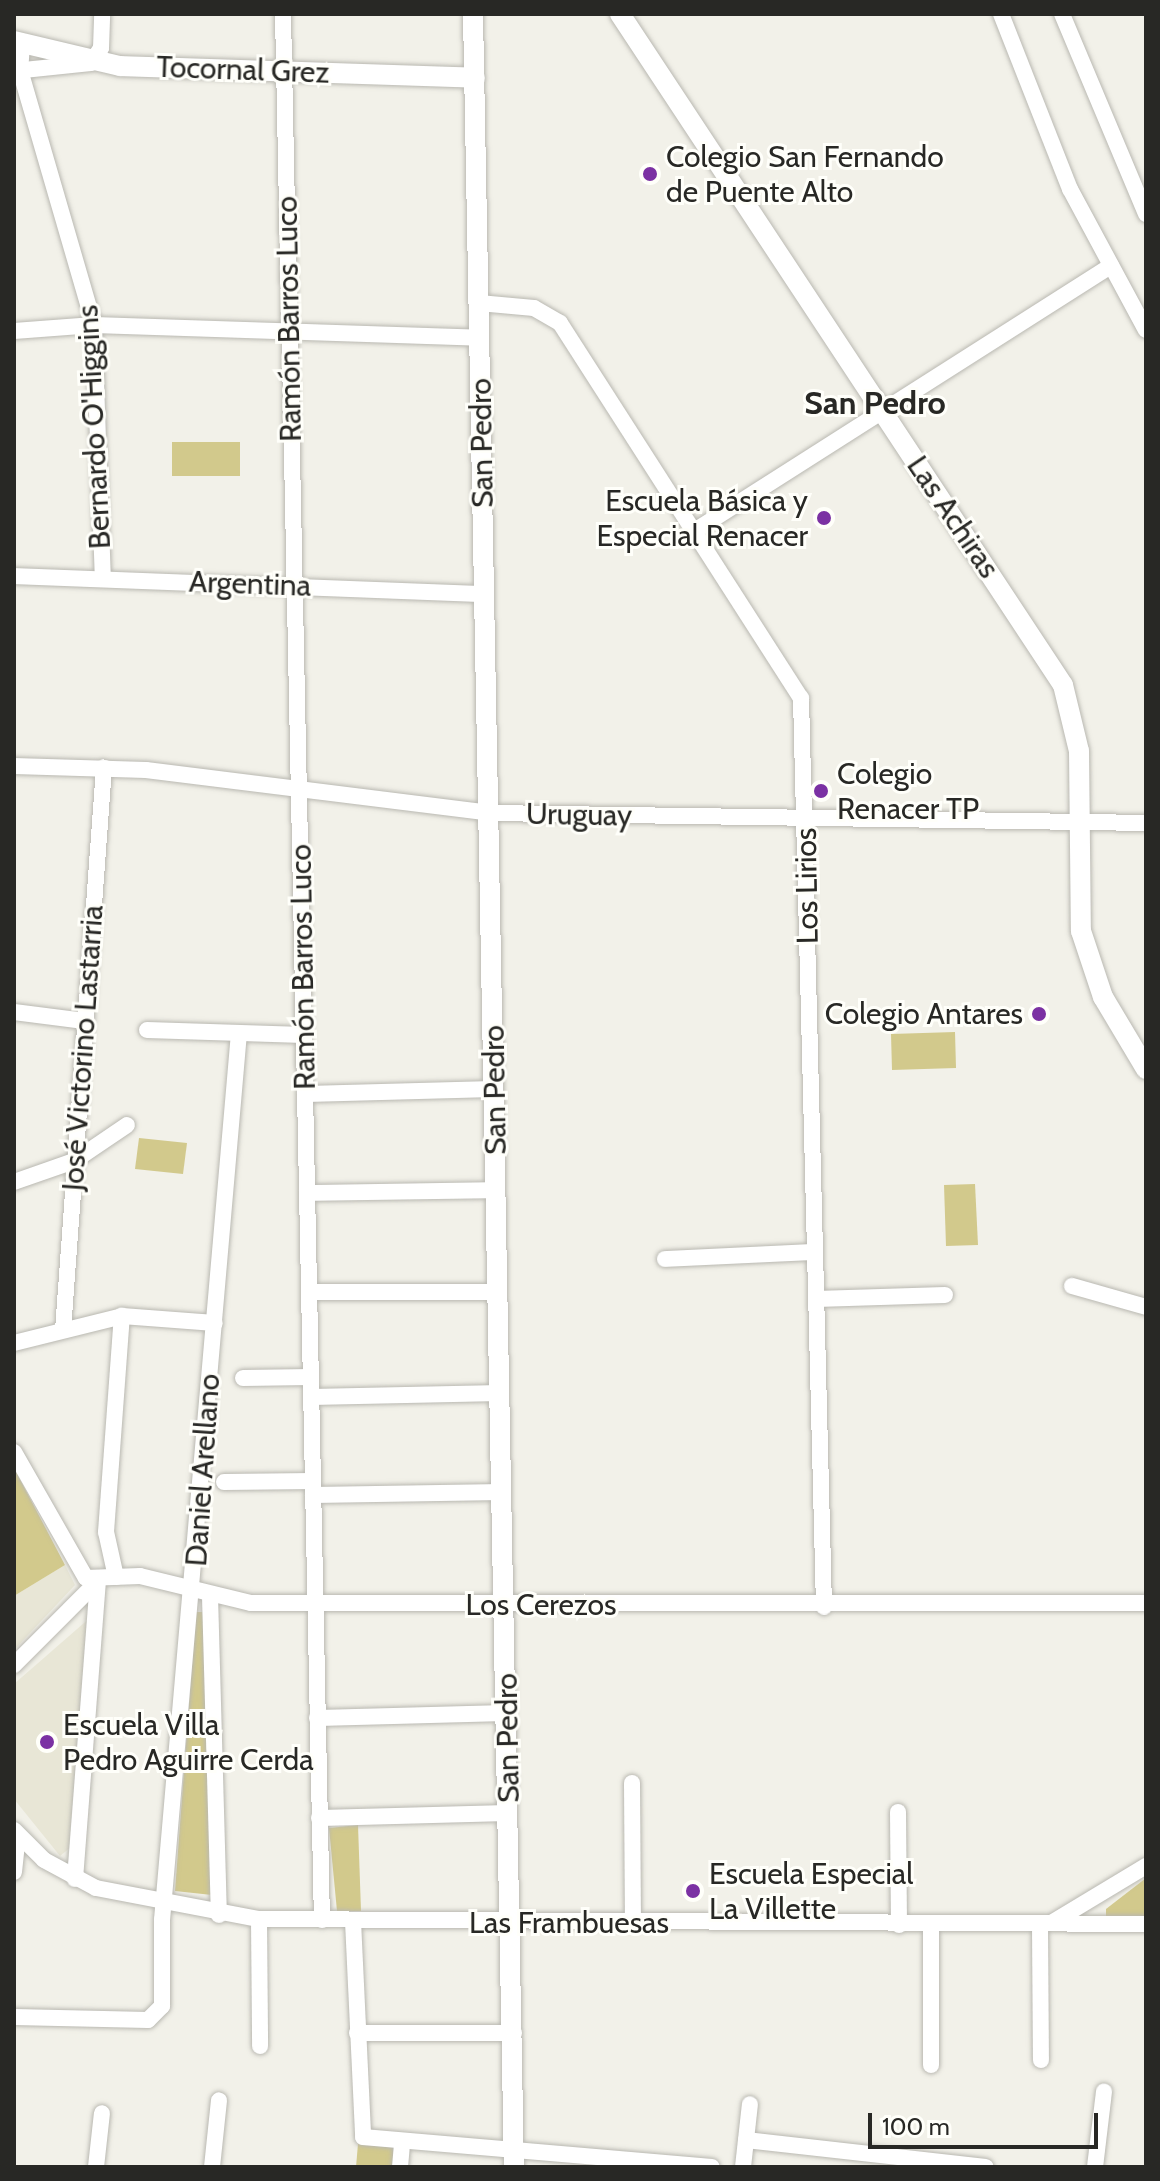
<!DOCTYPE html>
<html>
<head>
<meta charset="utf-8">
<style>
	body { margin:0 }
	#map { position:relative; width:1160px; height:2181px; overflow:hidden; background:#f2f1e9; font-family:Cabin,sans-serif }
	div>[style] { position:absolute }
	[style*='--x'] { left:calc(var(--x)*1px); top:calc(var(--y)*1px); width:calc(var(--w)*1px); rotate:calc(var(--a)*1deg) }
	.built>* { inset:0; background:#e8e6d6 }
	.green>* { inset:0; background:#d2c98c }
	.roads { filter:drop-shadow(0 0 2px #b9b8b1) drop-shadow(0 0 2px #b9b8b1) }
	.minor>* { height:16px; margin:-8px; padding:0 8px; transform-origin:8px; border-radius:8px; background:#fff }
	.tertiary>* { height:20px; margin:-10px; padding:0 10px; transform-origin:10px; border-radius:10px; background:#fff }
	.dots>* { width:22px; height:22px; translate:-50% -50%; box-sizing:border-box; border:4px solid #fffffa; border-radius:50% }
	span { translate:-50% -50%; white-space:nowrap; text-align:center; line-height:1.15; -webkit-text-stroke:6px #fffffa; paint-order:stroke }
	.street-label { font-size:30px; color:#282825 }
	.poi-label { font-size:30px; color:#282825 }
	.left { translate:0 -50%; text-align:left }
	.right { translate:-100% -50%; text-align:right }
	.neighbourhood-label { font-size:32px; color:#282825; font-weight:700 }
	.frame { position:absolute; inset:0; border:16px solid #282825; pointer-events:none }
	.scale { position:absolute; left:868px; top:2113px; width:230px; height:36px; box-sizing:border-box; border:4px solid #282825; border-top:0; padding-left:10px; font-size:24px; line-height:28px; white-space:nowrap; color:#282825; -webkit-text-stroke:6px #fffffa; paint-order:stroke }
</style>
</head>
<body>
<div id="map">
	<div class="built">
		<i style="clip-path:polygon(65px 1565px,75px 1585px,14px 1650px,14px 1596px)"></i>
		<i style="clip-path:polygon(92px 1616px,71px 1847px,60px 1856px,14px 1799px,14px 1684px)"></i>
	</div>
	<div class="green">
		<i style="clip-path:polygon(172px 442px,240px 442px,240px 476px,172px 476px)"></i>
		<i style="clip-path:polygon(955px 1032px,956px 1068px,892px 1070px,891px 1034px)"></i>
		<i style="clip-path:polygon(139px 1138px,187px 1143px,183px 1174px,135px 1169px)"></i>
		<i style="clip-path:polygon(975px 1184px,978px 1245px,946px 1246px,944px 1185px)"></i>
		<i style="clip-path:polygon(14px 1468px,65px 1565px,14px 1596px)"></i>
		<i style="clip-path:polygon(196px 1612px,205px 1612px,212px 1895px,175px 1891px)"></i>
		<i style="clip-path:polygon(358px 1825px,361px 1911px,337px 1911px,329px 1828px)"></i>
		<i style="clip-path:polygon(1146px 1878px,1146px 1916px,1106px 1916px,1106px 1909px)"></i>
		<i style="clip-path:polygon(358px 2144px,398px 2148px,396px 2167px,356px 2167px)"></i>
	</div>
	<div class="roads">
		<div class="minor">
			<i style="--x:283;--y:14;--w:1906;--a:88.83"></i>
			<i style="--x:1001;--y:14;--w:188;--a:68.5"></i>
			<i style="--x:1070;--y:189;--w:160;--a:61.7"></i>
			<i style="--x:1062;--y:14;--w:217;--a:67.2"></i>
			<i style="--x:22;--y:44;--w:26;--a:94"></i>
			<i style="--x:20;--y:70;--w:266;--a:73.8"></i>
			<i style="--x:94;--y:325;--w:254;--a:88"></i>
			<i style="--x:14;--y:71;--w:77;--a:-5.9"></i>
			<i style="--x:91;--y:63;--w:18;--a:-56"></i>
			<i style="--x:101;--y:48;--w:34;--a:-88"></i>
			<i style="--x:479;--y:303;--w:55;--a:5.2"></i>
			<i style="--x:534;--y:308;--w:30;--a:30"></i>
			<i style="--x:560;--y:323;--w:446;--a:57.3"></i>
			<i style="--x:801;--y:698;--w:909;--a:88.55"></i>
			<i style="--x:14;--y:331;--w:80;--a:-4.3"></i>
			<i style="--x:94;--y:325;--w:386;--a:1.9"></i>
			<i style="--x:696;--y:530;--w:492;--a:-32.5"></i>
			<i style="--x:14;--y:576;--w:471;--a:2.2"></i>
			<i style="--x:14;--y:766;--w:132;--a:1.7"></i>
			<i style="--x:146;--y:770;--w:347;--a:7.1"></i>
			<i style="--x:490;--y:813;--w:656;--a:0.87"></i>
			<i style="--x:14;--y:1012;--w:71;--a:7.3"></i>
			<i style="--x:147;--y:1030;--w:157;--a:1.8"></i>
			<i style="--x:305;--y:1094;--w:190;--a:-1.5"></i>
			<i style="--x:14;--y:1182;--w:64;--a:-19.3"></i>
			<i style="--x:74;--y:1161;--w:64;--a:-34.2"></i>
			<i style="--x:307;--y:1193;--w:190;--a:-0.9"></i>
			<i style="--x:665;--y:1259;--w:150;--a:-2.7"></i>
			<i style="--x:1072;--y:1286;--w:77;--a:15.8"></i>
			<i style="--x:309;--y:1292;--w:190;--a:0"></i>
			<i style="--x:816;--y:1299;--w:129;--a:-1.8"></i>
			<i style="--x:63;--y:1330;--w:564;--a:-85.83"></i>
			<i style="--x:14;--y:1343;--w:111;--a:-14"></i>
			<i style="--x:122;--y:1316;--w:93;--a:4.3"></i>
			<i style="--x:243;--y:1378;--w:68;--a:-0.8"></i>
			<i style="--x:311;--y:1397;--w:190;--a:-1.2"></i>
			<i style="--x:14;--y:1452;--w:145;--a:60.3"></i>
			<i style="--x:86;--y:1578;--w:54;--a:-2.1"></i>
			<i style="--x:140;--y:1576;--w:114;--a:13.7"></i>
			<i style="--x:251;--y:1603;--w:895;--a:0"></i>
			<i style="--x:224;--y:1482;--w:89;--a:-0.6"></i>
			<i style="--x:313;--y:1495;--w:190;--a:-0.9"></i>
			<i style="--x:116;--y:1577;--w:46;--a:-102.5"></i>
			<i style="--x:106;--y:1532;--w:217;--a:-85.8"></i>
			<i style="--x:210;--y:1596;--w:319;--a:88.4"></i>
			<i style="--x:14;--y:1665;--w:119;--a:-45"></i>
			<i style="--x:317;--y:1718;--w:190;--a:-1.5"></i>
			<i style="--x:632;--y:1783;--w:140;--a:89.6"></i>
			<i style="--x:898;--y:1812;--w:113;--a:89.5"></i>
			<i style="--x:319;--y:1818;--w:190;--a:-1.5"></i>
			<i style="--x:14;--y:1830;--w:42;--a:45"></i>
			<i style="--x:44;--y:1860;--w:59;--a:28.3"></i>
			<i style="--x:96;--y:1888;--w:166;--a:10.8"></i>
			<i style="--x:259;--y:1919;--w:887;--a:0.32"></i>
			<i style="--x:14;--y:1872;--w:37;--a:-84"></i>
			<i style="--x:75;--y:1879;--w:299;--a:-85.6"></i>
			<i style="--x:259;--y:1919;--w:127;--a:89.5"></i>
			<i style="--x:353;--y:1921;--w:216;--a:87.3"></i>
			<i style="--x:363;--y:2137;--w:350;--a:4.9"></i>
			<i style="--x:1053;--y:1922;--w:109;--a:-31.1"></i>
			<i style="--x:931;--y:1925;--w:140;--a:90"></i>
			<i style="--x:1040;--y:1926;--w:134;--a:89.6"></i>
			<i style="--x:14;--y:2017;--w:134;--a:1.3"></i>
			<i style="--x:148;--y:2020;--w:20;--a:-45"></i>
			<i style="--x:162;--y:2006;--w:86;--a:-90"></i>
			<i style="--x:162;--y:1920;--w:890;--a:-85.04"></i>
			<i style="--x:357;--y:2033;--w:157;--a:0"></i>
			<i style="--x:746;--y:2140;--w:241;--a:6.4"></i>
			<i style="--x:96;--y:2167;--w:54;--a:-83.7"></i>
			<i style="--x:212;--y:2167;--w:67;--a:-84"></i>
			<i style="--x:400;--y:2167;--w:24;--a:-85"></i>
			<i style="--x:743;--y:2167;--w:63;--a:-83.7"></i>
			<i style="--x:1095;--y:2167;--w:76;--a:-83.2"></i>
		</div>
		<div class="tertiary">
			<i style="--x:473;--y:14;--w:2153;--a:88.91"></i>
			<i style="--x:620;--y:14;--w:804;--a:56.57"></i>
			<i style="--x:1063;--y:685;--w:68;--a:76.4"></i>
			<i style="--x:1079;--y:751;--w:180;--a:89.4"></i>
			<i style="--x:1081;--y:931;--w:70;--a:71.6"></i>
			<i style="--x:1103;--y:997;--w:84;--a:59.2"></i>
			<i style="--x:14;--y:41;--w:109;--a:13.3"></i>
			<i style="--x:120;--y:66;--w:355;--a:1.9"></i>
		</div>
	</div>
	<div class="dots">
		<i style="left:650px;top:174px;background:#7b31a3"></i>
		<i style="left:824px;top:518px;background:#7b31a3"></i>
		<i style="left:821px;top:791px;background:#7b31a3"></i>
		<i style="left:1039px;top:1014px;background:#7b31a3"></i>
		<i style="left:47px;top:1742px;background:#7b31a3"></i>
		<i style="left:693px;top:1891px;background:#7b31a3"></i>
	</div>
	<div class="street-label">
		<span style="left:243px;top:70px;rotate:2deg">Tocornal Grez</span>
		<span style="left:289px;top:319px;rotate:-91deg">Ramón Barros Luco</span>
		<span style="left:94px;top:427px;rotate:-93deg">Bernardo O'Higgins</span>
		<span style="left:482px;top:443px;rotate:-91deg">San Pedro</span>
		<span style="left:953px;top:517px;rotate:56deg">Las Achiras</span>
		<span style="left:250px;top:584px;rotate:2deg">Argentina</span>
		<span style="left:579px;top:815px;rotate:1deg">Uruguay</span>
		<span style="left:807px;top:886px;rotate:-91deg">Los Lirios</span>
		<span style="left:303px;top:967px;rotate:-91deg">Ramón Barros Luco</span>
		<span style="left:83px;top:1048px;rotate:-86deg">José Victorino Lastarria</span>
		<span style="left:495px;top:1090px;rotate:-91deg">San Pedro</span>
		<span style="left:203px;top:1470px;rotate:-86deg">Daniel Arellano</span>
		<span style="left:541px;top:1605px">Los Cerezos</span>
		<span style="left:508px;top:1738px;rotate:-91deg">San Pedro</span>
		<span style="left:569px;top:1923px">Las Frambuesas</span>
	</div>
	<div class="poi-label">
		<span class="left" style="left:666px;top:174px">Colegio San Fernando<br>de Puente Alto</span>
		<span class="right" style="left:808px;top:518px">Escuela Básica y<br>Especial Renacer</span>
		<span class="left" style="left:837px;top:791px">Colegio<br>Renacer TP</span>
		<span class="right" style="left:1023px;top:1014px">Colegio Antares</span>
		<span class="left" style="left:63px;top:1742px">Escuela Villa<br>Pedro Aguirre Cerda</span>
		<span class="left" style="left:709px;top:1891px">Escuela Especial<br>La Villette</span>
	</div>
	<div class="neighbourhood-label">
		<span style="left:875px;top:403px">San Pedro</span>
	</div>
	<div class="frame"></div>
	<div class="scale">100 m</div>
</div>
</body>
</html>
